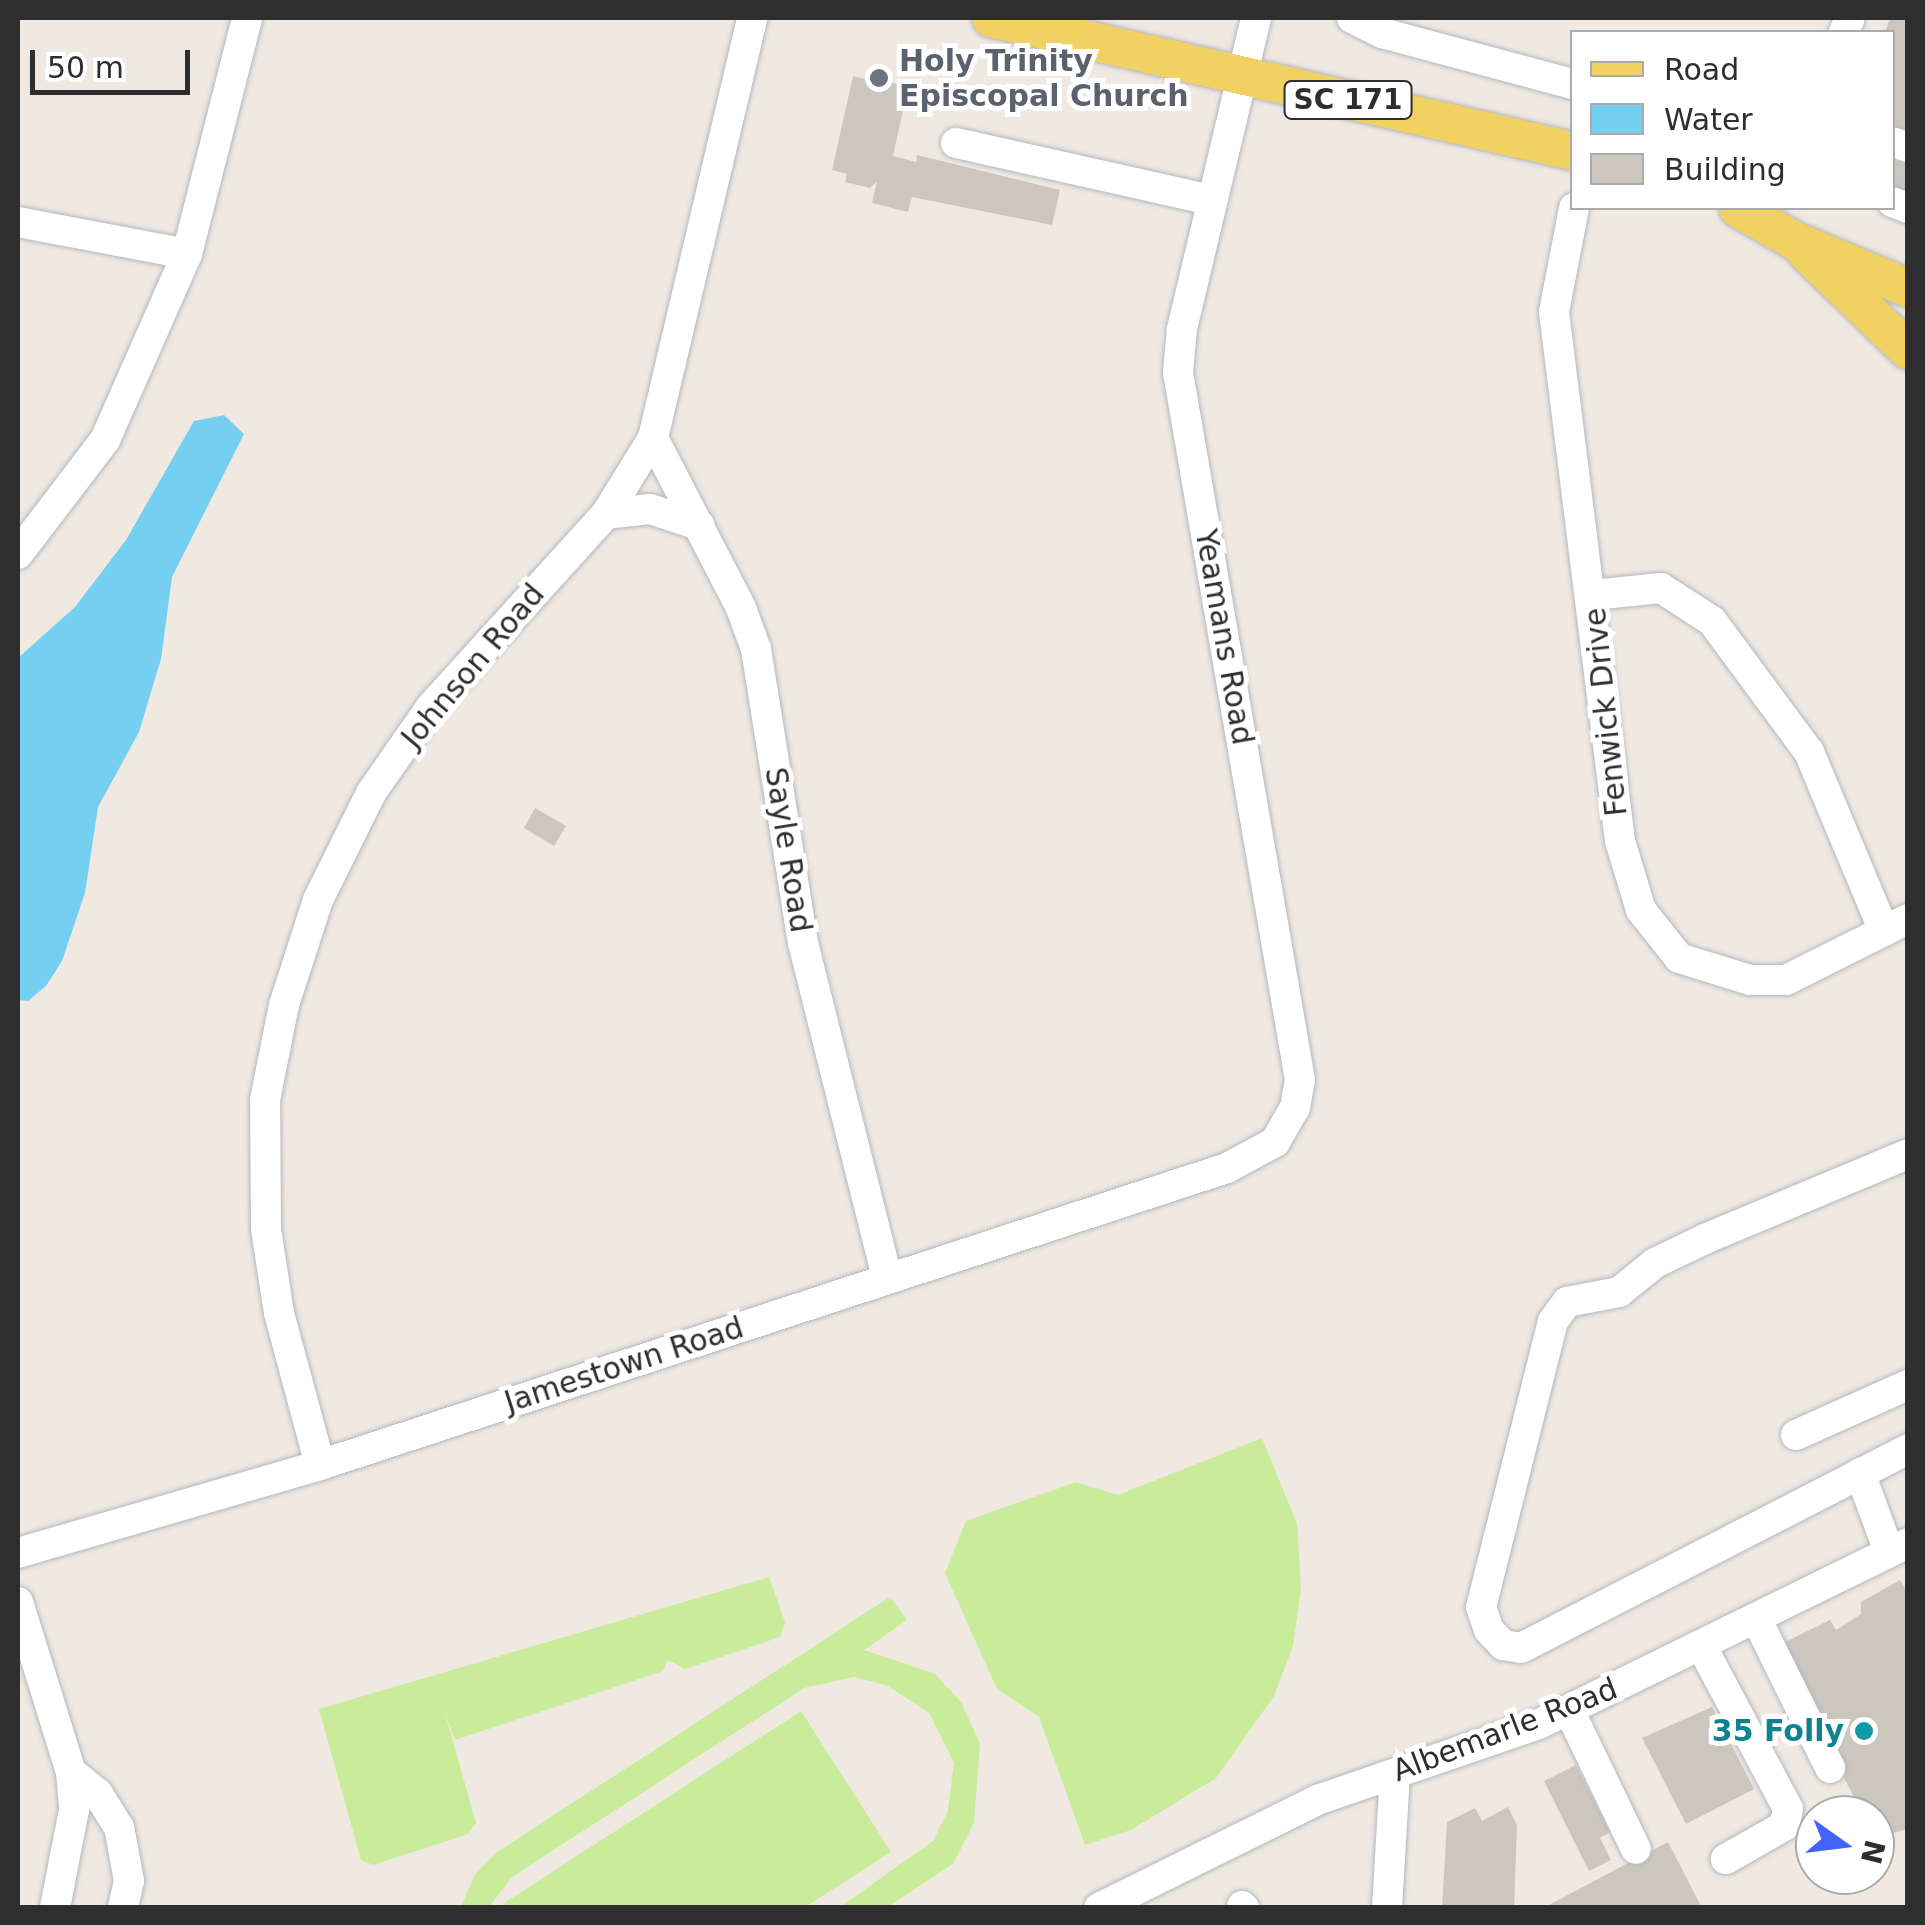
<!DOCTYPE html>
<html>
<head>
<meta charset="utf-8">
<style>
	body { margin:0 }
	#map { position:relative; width:1925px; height:1925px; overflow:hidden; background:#efe9e1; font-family:"DejaVu Sans",sans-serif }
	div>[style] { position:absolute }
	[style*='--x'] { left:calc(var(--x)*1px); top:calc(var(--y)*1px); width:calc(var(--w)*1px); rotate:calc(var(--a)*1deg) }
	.pitch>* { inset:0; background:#c9ec9a }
	.water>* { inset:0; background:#75cff0 }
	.building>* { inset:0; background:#cbc7bf }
	.roads { filter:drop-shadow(0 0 2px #b4b7c1) drop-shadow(0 0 2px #b4b7c1) }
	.minor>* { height:30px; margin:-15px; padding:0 15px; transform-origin:15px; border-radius:15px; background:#fff }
	.major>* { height:38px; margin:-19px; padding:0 19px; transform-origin:19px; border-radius:19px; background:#f2d163 }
	.dots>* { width:28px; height:28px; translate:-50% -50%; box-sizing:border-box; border:5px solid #fff; border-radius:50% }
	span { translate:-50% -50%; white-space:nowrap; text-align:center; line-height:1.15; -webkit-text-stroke:10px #fff; paint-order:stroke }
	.shield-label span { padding:2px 8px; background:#fff; border:2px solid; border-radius:8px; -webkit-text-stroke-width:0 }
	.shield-label { font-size:28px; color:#2e2e2e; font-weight:700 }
	.worship-label { font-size:30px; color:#5b616d; font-weight:700 }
	.left { translate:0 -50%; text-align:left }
	.street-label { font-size:30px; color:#2e2e2e }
	.culture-label { font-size:30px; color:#0d838f; font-weight:700 }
	.right { translate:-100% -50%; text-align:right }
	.frame { position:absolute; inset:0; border:20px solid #2e2e2e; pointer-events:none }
	.legend { position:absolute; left:1570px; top:30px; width:325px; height:180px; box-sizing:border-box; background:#fff; border:2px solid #ababab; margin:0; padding:12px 18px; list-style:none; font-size:30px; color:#2e2e2e }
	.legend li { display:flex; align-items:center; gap:20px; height:50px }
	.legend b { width:50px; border:2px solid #ababab }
	.north { position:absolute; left:1795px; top:1795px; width:100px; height:100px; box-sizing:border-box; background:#fff; border:2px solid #ababab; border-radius:50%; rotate:104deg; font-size:28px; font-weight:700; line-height:40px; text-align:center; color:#2e2e2e }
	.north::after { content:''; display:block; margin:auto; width:35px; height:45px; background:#4264fb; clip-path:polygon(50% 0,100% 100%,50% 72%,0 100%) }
	.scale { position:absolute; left:30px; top:50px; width:160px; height:45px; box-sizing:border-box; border:5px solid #2e2e2e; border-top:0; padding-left:12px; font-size:30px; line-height:35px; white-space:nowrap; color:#2e2e2e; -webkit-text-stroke:8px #fff; paint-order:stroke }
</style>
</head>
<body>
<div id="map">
	<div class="pitch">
		<i style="clip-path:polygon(1262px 1438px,1297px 1524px,1301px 1588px,1293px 1646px,1274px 1696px,1216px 1778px,1131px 1830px,1085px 1845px,1039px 1717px,997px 1689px,945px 1573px,966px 1521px,1076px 1482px,1118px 1495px)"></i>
		<i style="clip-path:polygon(769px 1577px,785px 1622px,780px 1637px,685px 1669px,668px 1660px,663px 1671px,455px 1740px,445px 1713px,476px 1823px,468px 1834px,373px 1865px,361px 1860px,319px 1709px)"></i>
		<i style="clip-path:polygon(890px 1597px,907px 1620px,864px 1650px,935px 1674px,961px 1702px,980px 1744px,974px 1823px,953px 1864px,888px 1907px,840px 1907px,933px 1841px,948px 1811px,954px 1763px,929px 1713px,886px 1685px,854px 1677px,804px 1688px,512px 1877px,489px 1907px,461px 1907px,475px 1874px,497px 1852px)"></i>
		<i style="clip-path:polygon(801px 1711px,891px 1852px,805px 1907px,507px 1907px,504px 1903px)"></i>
	</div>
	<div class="water">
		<i style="clip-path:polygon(224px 415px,244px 434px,172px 577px,161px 659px,139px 732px,98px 807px,85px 893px,62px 961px,46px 986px,28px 1001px,18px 1000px,18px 658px,75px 607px,126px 540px,194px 421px)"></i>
	</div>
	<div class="building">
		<i style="clip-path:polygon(1890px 18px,1908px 18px,1908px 143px,1892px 137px,1892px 32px,1885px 32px)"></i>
		<i style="clip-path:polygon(869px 74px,908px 88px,893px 156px,916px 162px,917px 155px,1060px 190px,1052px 225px,912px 197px,908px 212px,872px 203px,877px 181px,870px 188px,845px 182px,847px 174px,832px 170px,853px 76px,868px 80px)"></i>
		<i style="clip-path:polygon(1892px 159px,1908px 165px,1908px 201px,1892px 194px)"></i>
		<i style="clip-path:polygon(535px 808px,566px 826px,554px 846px,524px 828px)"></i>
		<i style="clip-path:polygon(1900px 1580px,1908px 1593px,1908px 1829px,1875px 1838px,1875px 1815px,1863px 1815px,1777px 1646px,1830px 1620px,1836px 1630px,1861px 1614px,1861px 1602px)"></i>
		<i style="clip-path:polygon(1712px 1707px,1754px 1789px,1686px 1824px,1642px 1738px)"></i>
		<i style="clip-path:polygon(1576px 1765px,1610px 1832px,1600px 1838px,1611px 1860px,1589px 1871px,1544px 1781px)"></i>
		<i style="clip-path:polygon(1508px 1807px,1517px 1825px,1514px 1908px,1442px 1908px,1447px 1822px,1475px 1808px,1482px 1821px)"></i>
		<i style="clip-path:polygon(1668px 1842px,1702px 1908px,1543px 1908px)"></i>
	</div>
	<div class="roads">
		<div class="minor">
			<i style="--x:1352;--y:18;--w:34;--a:27"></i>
			<i style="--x:1382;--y:33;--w:197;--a:15"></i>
			<i style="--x:1844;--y:32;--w:15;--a:-67"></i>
			<i style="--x:1892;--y:142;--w:17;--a:17"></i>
			<i style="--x:956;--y:143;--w:260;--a:12.6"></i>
			<i style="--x:1892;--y:202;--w:17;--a:21"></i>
			<i style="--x:1574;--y:208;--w:106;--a:100.9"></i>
			<i style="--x:1554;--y:312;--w:533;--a:82.89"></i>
			<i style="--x:1620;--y:841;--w:72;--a:73.1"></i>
			<i style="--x:1641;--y:910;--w:61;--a:51.6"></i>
			<i style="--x:1679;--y:958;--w:74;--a:17.2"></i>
			<i style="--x:1750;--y:980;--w:36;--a:0"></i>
			<i style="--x:1786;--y:980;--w:136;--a:-26.6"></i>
			<i style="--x:18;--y:222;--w:172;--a:10.7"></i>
			<i style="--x:653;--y:438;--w:191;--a:62.6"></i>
			<i style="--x:741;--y:608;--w:44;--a:69.9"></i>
			<i style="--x:756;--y:649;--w:298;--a:80.9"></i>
			<i style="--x:803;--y:943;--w:345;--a:75.9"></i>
			<i style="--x:606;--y:514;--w:44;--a:-6.5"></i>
			<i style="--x:650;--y:509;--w:52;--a:18.1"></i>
			<i style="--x:18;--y:554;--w:143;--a:-52.7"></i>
			<i style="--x:105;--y:440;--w:203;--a:-66.2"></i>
			<i style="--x:187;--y:254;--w:244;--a:-75.7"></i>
			<i style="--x:1593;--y:595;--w:68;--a:-5.9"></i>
			<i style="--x:1661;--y:588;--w:61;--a:32.9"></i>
			<i style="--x:1712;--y:621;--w:163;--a:53.5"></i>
			<i style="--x:1809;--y:752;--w:194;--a:67.3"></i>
			<i style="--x:1908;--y:1154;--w:220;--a:157.3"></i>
			<i style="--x:1705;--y:1239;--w:55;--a:154.4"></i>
			<i style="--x:1655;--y:1263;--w:46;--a:141.1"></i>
			<i style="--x:1619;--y:1292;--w:53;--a:169.1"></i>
			<i style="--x:1567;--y:1302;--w:24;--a:126"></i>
			<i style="--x:1553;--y:1321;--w:295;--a:104.1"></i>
			<i style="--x:1481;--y:1607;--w:24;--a:71"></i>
			<i style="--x:1489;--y:1630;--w:21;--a:47"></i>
			<i style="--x:1503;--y:1645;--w:18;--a:9"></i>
			<i style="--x:1521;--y:1648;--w:435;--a:-27.2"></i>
			<i style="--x:1796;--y:1435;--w:123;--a:-24.1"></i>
			<i style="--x:320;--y:1465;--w:157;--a:-105.1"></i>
			<i style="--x:279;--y:1313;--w:85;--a:-98.8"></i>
			<i style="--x:266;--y:1229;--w:129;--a:-90.4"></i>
			<i style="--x:265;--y:1100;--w:97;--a:-78.7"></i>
			<i style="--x:284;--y:1005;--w:110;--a:-72.1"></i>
			<i style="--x:318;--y:900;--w:119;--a:-63.6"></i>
			<i style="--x:371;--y:793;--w:105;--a:-55.1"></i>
			<i style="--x:431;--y:707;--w:261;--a:-47.8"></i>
			<i style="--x:606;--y:514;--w:89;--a:-58.3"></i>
			<i style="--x:653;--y:438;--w:432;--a:-76.7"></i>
			<i style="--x:1860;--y:1473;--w:84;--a:69.8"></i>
			<i style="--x:18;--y:1553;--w:315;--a:-16.2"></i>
			<i style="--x:320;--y:1465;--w:954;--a:-18.13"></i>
			<i style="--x:1227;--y:1168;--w:55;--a:-28.4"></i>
			<i style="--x:1275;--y:1142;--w:39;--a:-60"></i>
			<i style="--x:1295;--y:1108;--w:28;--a:-80"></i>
			<i style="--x:1300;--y:1080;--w:718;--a:-99.78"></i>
			<i style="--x:1178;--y:372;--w:43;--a:-84.7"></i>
			<i style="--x:1182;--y:329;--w:320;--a:-76.6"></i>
			<i style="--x:18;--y:1602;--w:178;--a:72.7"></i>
			<i style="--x:71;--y:1772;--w:38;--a:85"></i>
			<i style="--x:74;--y:1810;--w:100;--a:101"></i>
			<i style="--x:1757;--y:1620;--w:165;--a:63.7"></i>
			<i style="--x:1702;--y:1647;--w:183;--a:62"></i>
			<i style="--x:1788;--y:1809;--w:17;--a:103"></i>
			<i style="--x:1784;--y:1826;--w:67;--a:150.4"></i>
			<i style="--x:1569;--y:1710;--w:154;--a:64.3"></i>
			<i style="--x:71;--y:1772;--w:35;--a:39"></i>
			<i style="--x:98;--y:1794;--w:39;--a:58"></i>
			<i style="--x:119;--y:1827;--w:55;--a:79.5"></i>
			<i style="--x:129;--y:1881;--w:28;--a:103"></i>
			<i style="--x:1242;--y:1906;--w:3;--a:45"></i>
			<i style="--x:1099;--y:1908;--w:246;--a:-26.3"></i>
			<i style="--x:1320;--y:1799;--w:231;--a:-18.9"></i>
			<i style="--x:1539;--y:1724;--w:411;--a:-26.1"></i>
			<i style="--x:1387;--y:1908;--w:134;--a:-86.6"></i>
		</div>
		<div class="major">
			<i style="--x:991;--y:18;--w:596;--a:12.89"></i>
			<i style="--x:1738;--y:208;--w:64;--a:30.2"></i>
			<i style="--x:1793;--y:240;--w:125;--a:22.7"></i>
			<i style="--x:1806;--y:252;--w:141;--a:43.9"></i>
		</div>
	</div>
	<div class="dots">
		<i style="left:879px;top:78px;background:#6b7280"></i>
		<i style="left:1864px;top:1731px;background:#0f9aa8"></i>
	</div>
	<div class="shield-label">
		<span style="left:1348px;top:100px">SC 171</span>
	</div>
	<div class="worship-label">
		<span class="left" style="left:899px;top:78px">Holy Trinity<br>Episcopal Church</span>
	</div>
	<div class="street-label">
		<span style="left:1224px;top:637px;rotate:80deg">Yeamans Road</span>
		<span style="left:473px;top:666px;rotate:-50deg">Johnson Road</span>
		<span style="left:1606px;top:712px;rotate:-96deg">Fenwick Drive</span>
		<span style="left:788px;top:850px;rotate:81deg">Sayle Road</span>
		<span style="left:624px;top:1365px;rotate:-18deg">Jamestown Road</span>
		<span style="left:1505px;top:1730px;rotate:-21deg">Albemarle Road</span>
	</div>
	<div class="culture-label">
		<span class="right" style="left:1844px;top:1731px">35 Folly</span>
	</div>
	<div class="frame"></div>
	<ul class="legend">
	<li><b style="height:12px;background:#f2d163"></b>Road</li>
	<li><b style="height:28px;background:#75cff0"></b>Water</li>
	<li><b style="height:28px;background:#cbc7bf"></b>Building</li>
	</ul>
	<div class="north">N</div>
	<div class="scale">50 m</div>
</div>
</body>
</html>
